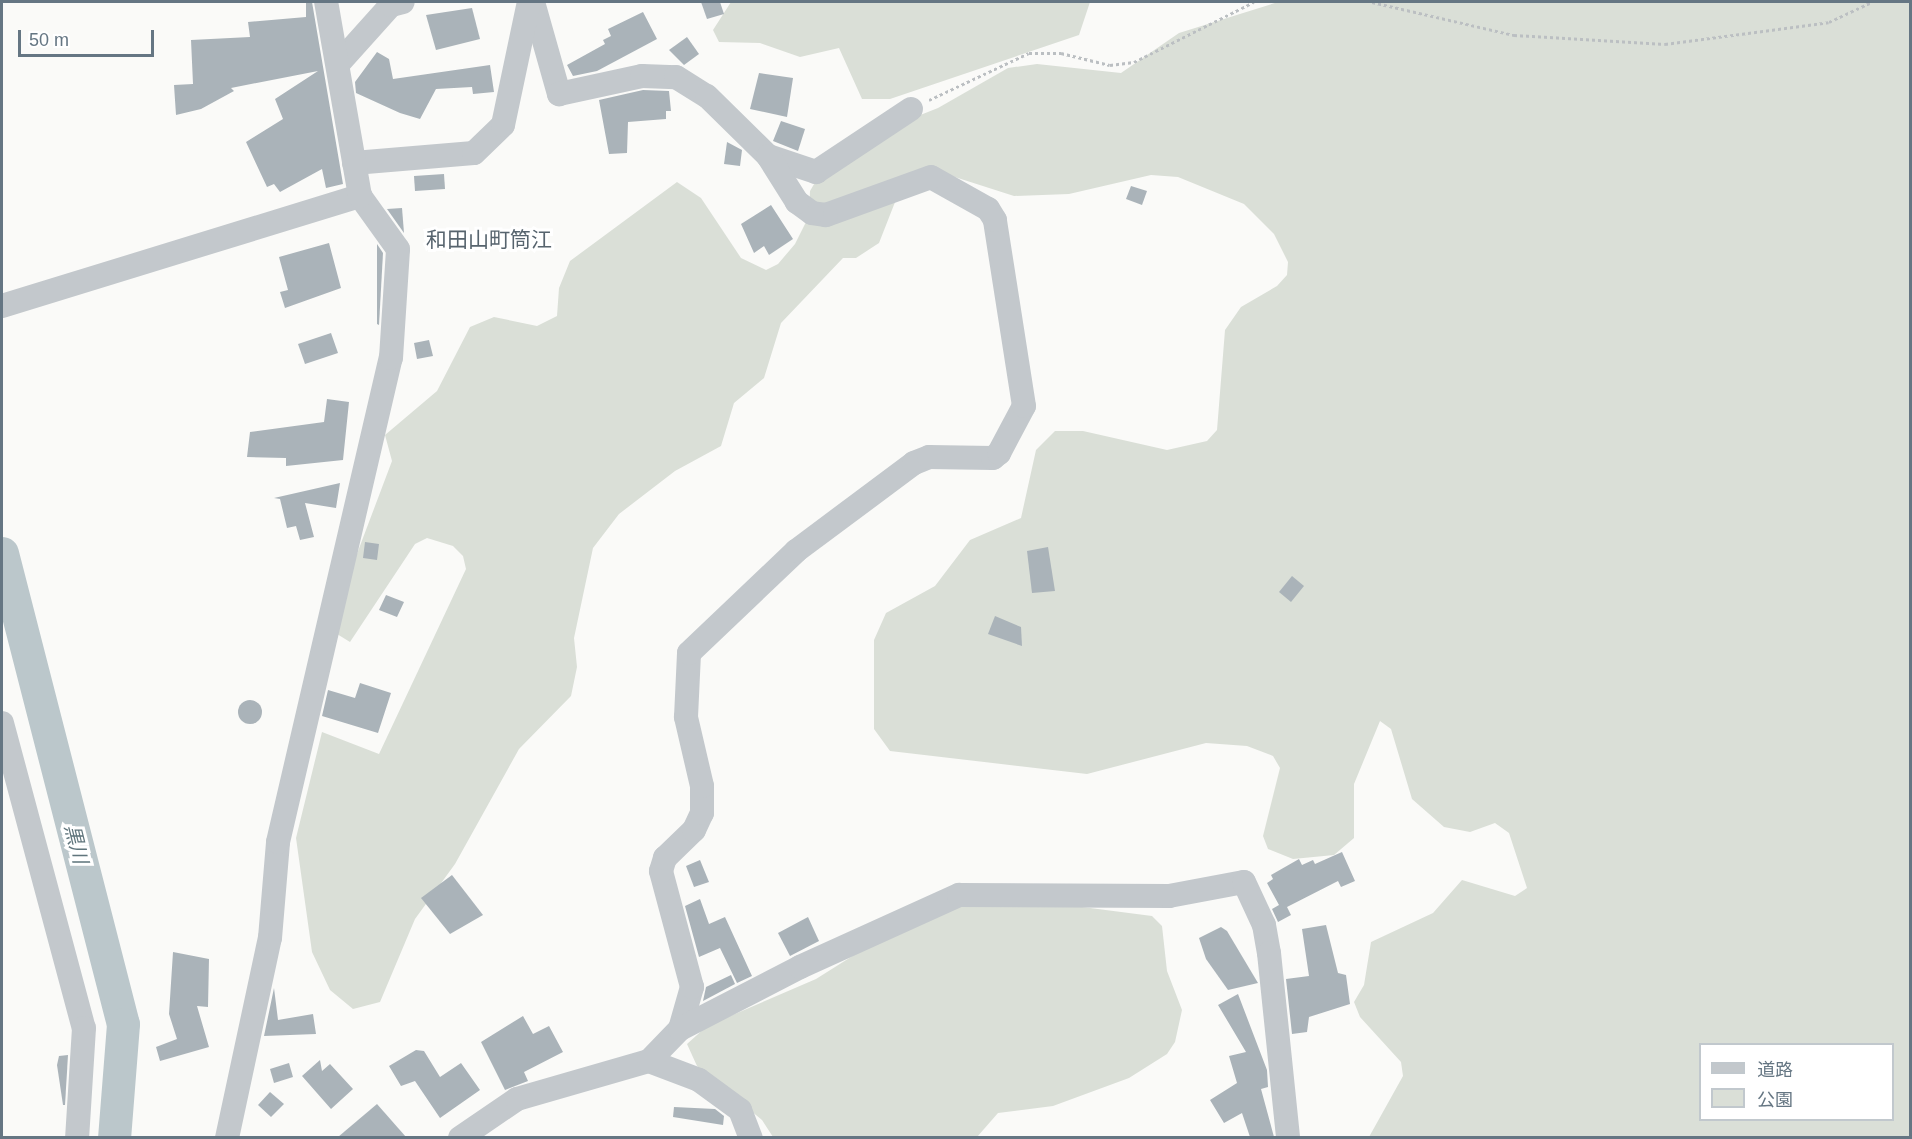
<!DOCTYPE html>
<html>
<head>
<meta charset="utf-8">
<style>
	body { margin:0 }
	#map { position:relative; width:1912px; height:1139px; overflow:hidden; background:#fafaf8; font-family:Helvetica,"Noto Sans JP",sans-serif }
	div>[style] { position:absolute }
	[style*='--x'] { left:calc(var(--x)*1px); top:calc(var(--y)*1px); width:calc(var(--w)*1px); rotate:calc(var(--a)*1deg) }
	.green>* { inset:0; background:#dadfd7 }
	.river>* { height:33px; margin:-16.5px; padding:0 16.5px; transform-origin:16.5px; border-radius:16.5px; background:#bbc7cb }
	.building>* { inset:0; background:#aab3b9 }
	.round { border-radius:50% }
	.path>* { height:3px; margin-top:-1.5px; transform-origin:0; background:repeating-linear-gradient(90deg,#bbbfc2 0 3px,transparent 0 6px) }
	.minor>* { height:24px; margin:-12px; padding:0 12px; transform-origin:12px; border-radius:12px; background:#c3c8cc }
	span { translate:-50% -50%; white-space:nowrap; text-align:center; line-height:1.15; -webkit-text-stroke:6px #fff; paint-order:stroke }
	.water-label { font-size:20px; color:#60757c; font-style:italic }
	.quarter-label { font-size:21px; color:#57646e }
	.frame { position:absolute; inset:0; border:3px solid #657683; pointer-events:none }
	.legend { position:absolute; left:1699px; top:1043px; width:195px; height:78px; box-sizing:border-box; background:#fff; border:2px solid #c1c8cd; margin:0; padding:8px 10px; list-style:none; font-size:18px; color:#657683 }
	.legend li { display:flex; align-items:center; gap:12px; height:30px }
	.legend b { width:30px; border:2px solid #c1c8cd }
	.scale { position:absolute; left:18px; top:30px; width:136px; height:27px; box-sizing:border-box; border:3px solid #657683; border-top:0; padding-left:8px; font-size:18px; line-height:21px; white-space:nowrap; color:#657683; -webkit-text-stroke:4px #fff; paint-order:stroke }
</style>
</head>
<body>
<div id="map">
	<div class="green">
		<i style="clip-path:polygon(731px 2px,1090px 2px,1079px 35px,890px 99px,862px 99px,839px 48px,800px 57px,760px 43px,719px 42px,713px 30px)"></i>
		<i style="clip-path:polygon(evenodd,1278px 2px,1910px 2px,1910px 1137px,1369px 1137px,1403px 1076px,1401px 1062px,1360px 1017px,1354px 1002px,1364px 985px,1371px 942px,1433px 913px,1462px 880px,1515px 896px,1527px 888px,1509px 833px,1495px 823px,1470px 832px,1444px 827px,1412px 799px,1391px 729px,1380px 721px,1354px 784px,1354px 838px,1334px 855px,1293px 859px,1268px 849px,1263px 836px,1280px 768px,1273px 756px,1247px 746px,1206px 743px,1087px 774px,890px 751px,874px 729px,874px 640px,886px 613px,935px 586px,970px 540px,1021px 518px,1036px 450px,1055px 431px,1083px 431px,1167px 450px,1207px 441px,1217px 430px,1225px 330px,1241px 307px,1277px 286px,1287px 275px,1288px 262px,1274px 234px,1244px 204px,1178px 177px,1151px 175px,1069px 194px,1014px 196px,933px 170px,899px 192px,879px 243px,856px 258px,843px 258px,781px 323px,764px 378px,734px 403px,721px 446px,675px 471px,619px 514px,593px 548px,574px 638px,577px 667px,571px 696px,519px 749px,455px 864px,415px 919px,380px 1002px,353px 1009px,330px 990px,312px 952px,296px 838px,322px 732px,379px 754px,466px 569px,463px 556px,453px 546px,427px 538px,415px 544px,350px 642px,337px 634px,332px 620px,392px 461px,385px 435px,437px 391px,470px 327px,494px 317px,537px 326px,557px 316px,559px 288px,570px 261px,677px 182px,701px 198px,741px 258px,766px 270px,778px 264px,795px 244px,809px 216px,810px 191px,817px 179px,885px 129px,938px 108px,1008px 68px,1037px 64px,1121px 73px,1179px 33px,1278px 2px,1700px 1044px,1892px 1044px,1892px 1120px,1700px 1120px,1700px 1044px)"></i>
		<i style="clip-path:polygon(943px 899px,1036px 901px,1152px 916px,1162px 926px,1167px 971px,1182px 1010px,1175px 1042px,1167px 1054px,1129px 1078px,1053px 1106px,998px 1113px,977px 1137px,773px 1137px,762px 1120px,697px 1066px,687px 1044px,707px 1026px,816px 979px)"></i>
	</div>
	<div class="river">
		<i style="--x:2;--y:553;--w:486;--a:75.6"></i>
		<i style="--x:123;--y:1024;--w:114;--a:94.5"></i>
	</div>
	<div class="building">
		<i style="clip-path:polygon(306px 2px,312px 2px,343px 184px,326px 188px,322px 169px,280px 192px,274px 184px,267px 187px,246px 142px,283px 119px,275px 99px,318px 71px,231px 88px,234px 91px,201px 109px,176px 115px,174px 85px,193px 84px,191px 40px,250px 37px,248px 22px,306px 17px)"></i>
		<i style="clip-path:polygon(701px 2px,720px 2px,724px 14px,707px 19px)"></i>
		<i style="clip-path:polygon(472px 8px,480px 39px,436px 50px,426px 15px)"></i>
		<i style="clip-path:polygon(643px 12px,657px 39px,597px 71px,573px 76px,567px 65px,605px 44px,603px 40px,611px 36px,608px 29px)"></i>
		<i style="clip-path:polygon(687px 37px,699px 54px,684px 65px,669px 50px)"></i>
		<i style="clip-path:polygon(377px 52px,389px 59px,393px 79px,490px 65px,494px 92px,473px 94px,472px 87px,436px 89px,420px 119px,400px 113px,356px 93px,355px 82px)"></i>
		<i style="clip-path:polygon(759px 73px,793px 78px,787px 117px,750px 109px)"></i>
		<i style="clip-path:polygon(643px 90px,669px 91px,671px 111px,666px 111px,666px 119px,628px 122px,627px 153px,609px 154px,599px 100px)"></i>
		<i style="clip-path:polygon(781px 121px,805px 129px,798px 151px,773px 141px)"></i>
		<i style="clip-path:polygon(727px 142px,742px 150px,740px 166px,724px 164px)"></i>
		<i style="clip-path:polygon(444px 174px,445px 189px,415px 191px,414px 176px)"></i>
		<i style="clip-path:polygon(1131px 186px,1147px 191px,1142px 205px,1126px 199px)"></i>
		<i style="clip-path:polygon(771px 205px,793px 239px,769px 255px,764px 246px,754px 253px,741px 224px)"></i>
		<i style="clip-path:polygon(402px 208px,404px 233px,387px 209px)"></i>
		<i style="clip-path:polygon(329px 243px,341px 288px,285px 308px,280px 292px,288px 290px,279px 257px)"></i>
		<i style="clip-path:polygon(377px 244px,383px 253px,379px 325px,377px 324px)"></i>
		<i style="clip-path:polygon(331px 333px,338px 353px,305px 364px,298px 344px)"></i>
		<i style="clip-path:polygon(429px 340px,433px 356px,417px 359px,414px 343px)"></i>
		<i style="clip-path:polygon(327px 399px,349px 402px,343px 460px,286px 466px,286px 458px,247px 457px,250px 432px,324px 422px)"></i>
		<i style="clip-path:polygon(340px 483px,336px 508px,305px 503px,314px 537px,300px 540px,296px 526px,287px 528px,280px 499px,274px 498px)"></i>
		<i style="clip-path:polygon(365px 542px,379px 544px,377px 560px,363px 558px)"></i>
		<i style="clip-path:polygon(1048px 547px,1055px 591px,1032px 593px,1027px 551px)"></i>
		<i style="clip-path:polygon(1292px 576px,1304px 586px,1291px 602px,1279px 592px)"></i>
		<i style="clip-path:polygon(386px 595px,404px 602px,397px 617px,379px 610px)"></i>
		<i style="clip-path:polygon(995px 616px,1021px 627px,1022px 646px,988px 634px)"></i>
		<i style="clip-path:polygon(360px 683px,391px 693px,378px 733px,322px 716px,328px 690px,355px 698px)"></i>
		<i class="round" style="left:238px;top:700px;width:24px;height:24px"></i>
		<i style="clip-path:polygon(1342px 852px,1355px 881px,1341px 887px,1338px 881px,1287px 907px,1291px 915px,1278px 922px,1272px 909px,1279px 905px,1267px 883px,1273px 879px,1271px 875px,1299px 859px,1302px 865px,1313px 860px,1315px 864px)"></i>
		<i style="clip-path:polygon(700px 860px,709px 882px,694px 887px,686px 866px)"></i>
		<i style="clip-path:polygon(452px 875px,483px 915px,450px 934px,421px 898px)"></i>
		<i style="clip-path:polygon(700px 899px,709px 924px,725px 917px,752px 976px,737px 983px,720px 948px,699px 957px,685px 906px)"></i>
		<i style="clip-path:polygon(808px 917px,819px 941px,790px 956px,778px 933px)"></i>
		<i style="clip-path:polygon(1326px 925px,1338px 973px,1346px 975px,1350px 1004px,1309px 1017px,1307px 1032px,1292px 1034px,1286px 979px,1309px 976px,1302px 929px)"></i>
		<i style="clip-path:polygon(1221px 927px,1227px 931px,1258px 983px,1228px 990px,1206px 959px,1199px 938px)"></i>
		<i style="clip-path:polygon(173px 952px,209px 959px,208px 1007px,197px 1006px,209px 1047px,160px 1061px,156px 1047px,177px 1039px,169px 1014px)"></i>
		<i style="clip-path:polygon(731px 975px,735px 984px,703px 1001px,706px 987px)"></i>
		<i style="clip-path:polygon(274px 988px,278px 1020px,313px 1014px,316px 1034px,264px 1036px)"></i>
		<i style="clip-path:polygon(1238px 994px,1267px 1070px,1268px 1087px,1261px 1089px,1274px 1137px,1250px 1137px,1242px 1113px,1224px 1123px,1210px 1100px,1237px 1083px,1229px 1056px,1246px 1052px,1218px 1005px)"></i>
		<i style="clip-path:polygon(523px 1016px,533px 1034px,549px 1026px,563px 1052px,524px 1072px,528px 1081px,505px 1090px,481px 1042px)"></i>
		<i style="clip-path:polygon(416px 1050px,424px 1051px,440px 1077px,461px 1063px,480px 1090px,440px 1118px,415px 1081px,401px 1086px,389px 1066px)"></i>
		<i style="clip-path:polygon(68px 1055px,65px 1105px,63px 1105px,57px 1065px,59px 1056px)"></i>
		<i style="clip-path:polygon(320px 1060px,322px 1071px,330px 1064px,353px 1089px,331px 1109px,302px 1076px)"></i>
		<i style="clip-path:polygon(289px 1063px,293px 1077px,274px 1083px,270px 1069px)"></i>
		<i style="clip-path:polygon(270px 1092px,284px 1104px,271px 1117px,258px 1105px)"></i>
		<i style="clip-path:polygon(377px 1104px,406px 1137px,338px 1137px)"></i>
		<i style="clip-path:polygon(674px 1107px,715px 1109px,724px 1116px,723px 1125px,673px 1117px)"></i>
	</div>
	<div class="path">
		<i style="--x:1372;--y:2;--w:146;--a:13.1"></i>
		<i style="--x:1514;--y:35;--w:151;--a:3.4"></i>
		<i style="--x:1665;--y:44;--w:165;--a:-7.6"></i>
		<i style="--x:1829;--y:22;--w:47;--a:-24.9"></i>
		<i style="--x:929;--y:100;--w:110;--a:-25.2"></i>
		<i style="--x:1029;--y:53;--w:32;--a:0"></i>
		<i style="--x:1061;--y:53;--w:50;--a:13.8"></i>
		<i style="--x:1110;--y:65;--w:24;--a:-7"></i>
		<i style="--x:1134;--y:62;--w:134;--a:-26.6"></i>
	</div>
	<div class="minor">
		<i style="--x:533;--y:2;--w:96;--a:74.2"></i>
		<i style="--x:559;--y:94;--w:85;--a:-12.2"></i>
		<i style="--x:642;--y:76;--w:34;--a:2"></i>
		<i style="--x:676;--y:77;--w:36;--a:32"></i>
		<i style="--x:707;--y:96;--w:86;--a:44.5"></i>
		<i style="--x:768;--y:156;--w:51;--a:18.4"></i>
		<i style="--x:816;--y:172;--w:114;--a:-33.6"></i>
		<i style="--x:338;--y:64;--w:79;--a:-48.1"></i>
		<i style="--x:391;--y:5;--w:12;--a:-14"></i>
		<i style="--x:354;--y:163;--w:120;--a:-4.8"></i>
		<i style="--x:474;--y:153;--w:40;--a:-44"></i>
		<i style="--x:503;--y:125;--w:126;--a:-78.1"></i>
		<i style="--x:2;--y:306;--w:375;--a:-17.1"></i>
		<i style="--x:2;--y:723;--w:316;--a:75"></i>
		<i style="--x:84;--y:1028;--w:110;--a:93.6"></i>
		<i style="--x:680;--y:1029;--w:44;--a:-74.1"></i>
		<i style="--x:692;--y:987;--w:120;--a:-105"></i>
		<i style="--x:661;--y:871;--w:14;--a:-73"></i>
		<i style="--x:665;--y:858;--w:40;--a:-44"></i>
		<i style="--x:694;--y:830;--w:19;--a:-65"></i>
		<i style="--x:702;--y:813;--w:27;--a:-90"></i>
		<i style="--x:702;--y:786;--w:71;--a:-103.1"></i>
		<i style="--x:686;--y:717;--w:64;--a:-87.3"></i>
		<i style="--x:689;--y:653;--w:148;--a:-43.6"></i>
		<i style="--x:796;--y:551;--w:147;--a:-36.7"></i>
		<i style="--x:914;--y:463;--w:16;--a:-22"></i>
		<i style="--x:929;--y:457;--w:64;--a:0.9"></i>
		<i style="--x:993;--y:458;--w:8;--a:-40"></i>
		<i style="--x:999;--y:453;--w:53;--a:-62"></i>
		<i style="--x:1024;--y:406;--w:188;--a:-98.9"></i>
		<i style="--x:995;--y:220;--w:13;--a:-122"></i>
		<i style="--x:988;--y:209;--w:65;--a:-150.7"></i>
		<i style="--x:931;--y:177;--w:112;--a:160.1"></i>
		<i style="--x:826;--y:215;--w:14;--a:-172"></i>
		<i style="--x:812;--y:213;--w:19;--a:-144"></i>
		<i style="--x:797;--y:202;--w:54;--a:-122.2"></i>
		<i style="--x:649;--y:1061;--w:53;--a:20.8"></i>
		<i style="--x:699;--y:1080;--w:51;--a:36.2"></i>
		<i style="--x:740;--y:1110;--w:30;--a:69"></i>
		<i style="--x:227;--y:1138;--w:205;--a:-77.9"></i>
		<i style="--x:270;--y:938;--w:96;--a:-85.2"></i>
		<i style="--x:278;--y:842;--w:497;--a:-76.9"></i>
		<i style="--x:391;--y:358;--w:109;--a:-86.3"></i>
		<i style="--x:398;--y:249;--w:65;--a:-125.6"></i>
		<i style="--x:360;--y:196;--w:197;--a:-99.9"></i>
		<i style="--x:460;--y:1138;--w:69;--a:-34.4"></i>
		<i style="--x:517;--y:1099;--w:137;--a:-16.1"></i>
		<i style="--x:649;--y:1061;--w:45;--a:-45.9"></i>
		<i style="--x:680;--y:1029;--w:135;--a:-27.3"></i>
		<i style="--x:800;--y:967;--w:175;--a:-24.4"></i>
		<i style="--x:959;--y:895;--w:210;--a:0.3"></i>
		<i style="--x:1169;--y:896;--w:76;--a:-10.6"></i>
		<i style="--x:1244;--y:882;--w:47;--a:65.1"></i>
		<i style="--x:1264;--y:925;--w:28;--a:80"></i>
		<i style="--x:1269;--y:953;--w:186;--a:84.1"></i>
	</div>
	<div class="water-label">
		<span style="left:76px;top:844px;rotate:76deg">黒川</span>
	</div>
	<div class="quarter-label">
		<span style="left:489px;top:240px">和田山町筒江</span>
	</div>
	<div class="frame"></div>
	<ul class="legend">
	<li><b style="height:8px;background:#c3c8cc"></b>道路</li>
	<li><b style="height:16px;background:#dadfd7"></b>公園</li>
	</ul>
	<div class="scale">50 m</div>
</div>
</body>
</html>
